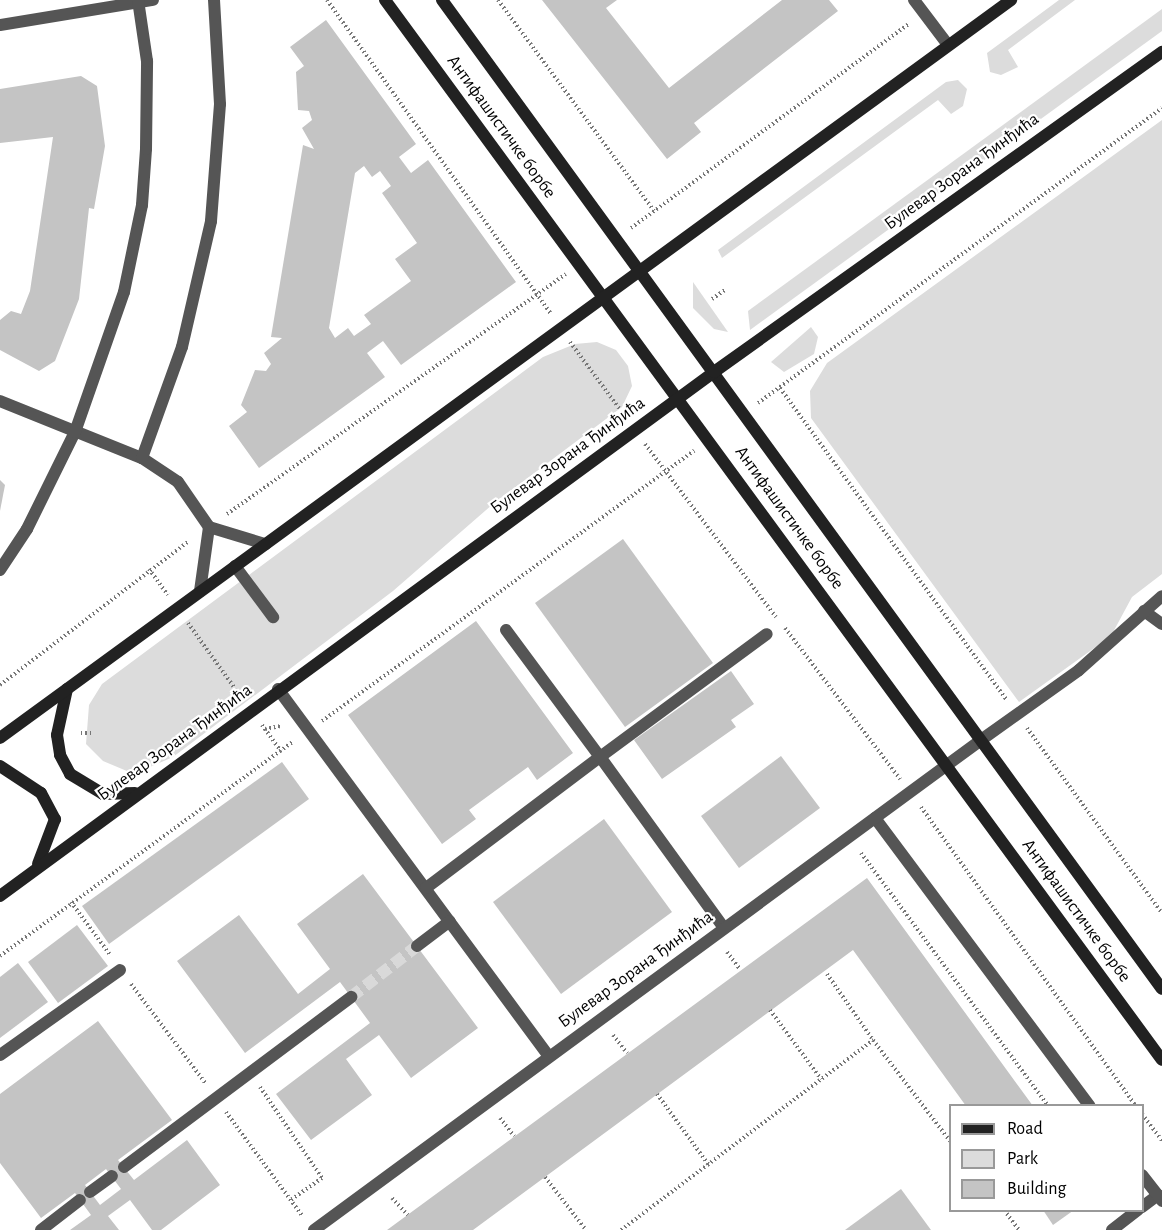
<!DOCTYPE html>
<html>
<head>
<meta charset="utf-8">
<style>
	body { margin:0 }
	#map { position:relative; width:1162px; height:1230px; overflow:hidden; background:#fff; font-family:"Alegreya Sans",sans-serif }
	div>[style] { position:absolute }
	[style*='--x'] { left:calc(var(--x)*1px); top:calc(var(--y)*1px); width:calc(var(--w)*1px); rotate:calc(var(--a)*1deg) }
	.green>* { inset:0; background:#dcdcdc }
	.building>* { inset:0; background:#c4c4c4 }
	.street-tunnel>* { height:12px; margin-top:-6px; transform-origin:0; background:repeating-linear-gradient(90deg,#d9d9d9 0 12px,transparent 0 18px) }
	.path>* { height:4px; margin-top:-2px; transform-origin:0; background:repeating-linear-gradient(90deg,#777 0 1.5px,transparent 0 4.5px) }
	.lane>* { height:12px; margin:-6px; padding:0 6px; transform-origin:6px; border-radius:6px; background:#555 }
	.street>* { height:12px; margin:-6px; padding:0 6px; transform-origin:6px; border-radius:6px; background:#555 }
	.secondary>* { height:12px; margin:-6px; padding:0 6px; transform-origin:6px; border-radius:6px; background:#222 }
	span { translate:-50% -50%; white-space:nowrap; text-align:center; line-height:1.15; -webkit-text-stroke:4.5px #fff; paint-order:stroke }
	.street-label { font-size:18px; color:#000 }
	.legend { position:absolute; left:949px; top:1104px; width:195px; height:108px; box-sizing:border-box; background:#fff; border:2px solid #999; margin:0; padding:8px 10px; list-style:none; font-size:18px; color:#000 }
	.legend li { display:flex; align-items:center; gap:12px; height:30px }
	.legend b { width:30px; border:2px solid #999 }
</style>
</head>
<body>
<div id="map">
	<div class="green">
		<i style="clip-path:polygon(1059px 0,1075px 0,1008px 50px,1018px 67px,1001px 75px,990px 72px,987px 53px)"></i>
		<i style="clip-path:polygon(1162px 9px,1162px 31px,750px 330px,748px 311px)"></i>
		<i style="clip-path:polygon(958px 80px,967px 89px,963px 106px,951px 114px,938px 100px,722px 258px,718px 250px,946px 82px)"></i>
		<i style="clip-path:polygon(1162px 120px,1162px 574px,1132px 597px,1111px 636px,1019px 702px,811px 418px,810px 391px,827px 363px)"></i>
		<i style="clip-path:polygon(693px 282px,728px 332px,714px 329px,693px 308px)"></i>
		<i style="clip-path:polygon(811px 327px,818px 337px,814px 354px,784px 372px,771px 362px)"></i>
		<i style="clip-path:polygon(597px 342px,616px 350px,628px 366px,632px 386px,622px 407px,493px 504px,393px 591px,173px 757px,134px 774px,103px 761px,86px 744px,89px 705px,102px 684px,543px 357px,575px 344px)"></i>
	</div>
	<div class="building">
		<i style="clip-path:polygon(542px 0,617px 0,606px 8px,669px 88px,782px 0,829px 0,838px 11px,694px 123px,701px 132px,667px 159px)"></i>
		<i style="clip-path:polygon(evenodd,326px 20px,416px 144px,399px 157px,411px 173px,428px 160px,516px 282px,401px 365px,383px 341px,367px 353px,385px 377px,259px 468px,229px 426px,247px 412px,241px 405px,255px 370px,266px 371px,271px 364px,264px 353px,282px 338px,271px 337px,303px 145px,314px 149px,302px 128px,312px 120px,309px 111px,298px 110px,296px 72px,304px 66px,290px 47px,326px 20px,364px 166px,372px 177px,380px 171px,391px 186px,382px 193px,417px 243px,395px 259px,411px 281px,364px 315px,371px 324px,354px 336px,348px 328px,335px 338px,329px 328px,355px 173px,364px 166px)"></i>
		<i style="clip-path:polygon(81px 76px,97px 86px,105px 146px,94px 209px,89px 208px,79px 299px,55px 361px,39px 371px,0 350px,0 320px,11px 311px,21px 314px,30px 291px,53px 137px,0 143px,0 89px)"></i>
		<i style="clip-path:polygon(0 480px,5px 485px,0 511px)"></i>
		<i style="clip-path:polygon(623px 539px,713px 663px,625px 727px,535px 603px)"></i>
		<i style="clip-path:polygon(476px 621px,573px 753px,537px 780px,528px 767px,469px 810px,476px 819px,442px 844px,348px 715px)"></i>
		<i style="clip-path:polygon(731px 671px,754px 704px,731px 720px,736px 727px,662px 779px,634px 740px)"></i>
		<i style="clip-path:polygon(781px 756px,820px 808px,739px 868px,701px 816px)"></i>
		<i style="clip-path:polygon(282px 762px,309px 799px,109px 944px,82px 906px)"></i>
		<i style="clip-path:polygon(604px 819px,672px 912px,561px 994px,493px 902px)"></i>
		<i style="clip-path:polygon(363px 874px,478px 1028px,411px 1078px,379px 1035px,346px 1059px,372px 1095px,311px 1140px,276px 1094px,370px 1023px,340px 982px,245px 1053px,177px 961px,239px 915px,298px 994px,330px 969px,297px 924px)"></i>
		<i style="clip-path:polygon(867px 878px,1033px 1106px,966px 1106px,853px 950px,473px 1230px,387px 1230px)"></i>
		<i style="clip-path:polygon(77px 925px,108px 966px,58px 1003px,28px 962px)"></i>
		<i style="clip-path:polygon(18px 963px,48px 1002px,0 1038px,0 977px)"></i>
		<i style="clip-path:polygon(evenodd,98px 1021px,172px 1120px,118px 1160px,134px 1180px,187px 1140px,220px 1185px,161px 1230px,152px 1230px,130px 1200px,108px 1216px,119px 1230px,70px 1230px,91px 1215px,75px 1193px,41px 1218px,0 1163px,0 1094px,98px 1021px,106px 1169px,121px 1189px,100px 1205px,85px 1185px,106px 1169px)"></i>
		<i style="clip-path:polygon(901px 1189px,931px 1230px,845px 1230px)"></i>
		<i style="clip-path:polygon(1043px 1210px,1074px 1210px,1053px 1225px)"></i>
	</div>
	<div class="street-tunnel">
		<i style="--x:351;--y:997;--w:83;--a:-37.7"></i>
	</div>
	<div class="path">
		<i style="--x:327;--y:0;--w:386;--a:54.5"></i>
		<i style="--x:498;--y:0;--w:262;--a:53.5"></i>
		<i style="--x:631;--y:228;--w:346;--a:-36.3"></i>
		<i style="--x:712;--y:299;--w:16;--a:-35"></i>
		<i style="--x:570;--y:342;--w:92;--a:53.4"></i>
		<i style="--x:780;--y:388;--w:386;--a:54"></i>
		<i style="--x:758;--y:403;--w:500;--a:-36.14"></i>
		<i style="--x:645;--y:444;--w:217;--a:52.9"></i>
		<i style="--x:227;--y:514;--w:415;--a:-35.3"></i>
		<i style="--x:149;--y:569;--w:32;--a:54"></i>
		<i style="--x:188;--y:623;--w:91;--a:54.4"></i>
		<i style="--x:785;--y:628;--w:190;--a:52.7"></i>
		<i style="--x:0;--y:685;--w:238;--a:-37.3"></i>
		<i style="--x:322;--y:721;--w:460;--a:-36"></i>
		<i style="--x:262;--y:725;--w:32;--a:54"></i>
		<i style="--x:1027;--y:728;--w:229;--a:53.9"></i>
		<i style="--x:265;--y:729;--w:16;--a:-11"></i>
		<i style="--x:81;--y:733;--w:10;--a:0"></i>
		<i style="--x:921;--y:807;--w:368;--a:54.3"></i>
		<i style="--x:861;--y:853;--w:315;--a:53.5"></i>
		<i style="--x:71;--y:902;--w:67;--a:53.5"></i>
		<i style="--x:727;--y:952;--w:21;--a:53"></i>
		<i style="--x:0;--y:956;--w:364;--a:-36.2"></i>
		<i style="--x:827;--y:974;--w:80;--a:55.1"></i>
		<i style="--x:131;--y:984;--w:125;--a:53.1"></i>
		<i style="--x:770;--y:1010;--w:86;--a:53.5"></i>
		<i style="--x:613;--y:1035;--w:23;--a:52"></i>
		<i style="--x:260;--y:1087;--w:110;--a:55.7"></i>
		<i style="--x:322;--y:1178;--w:38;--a:145"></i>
		<i style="--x:657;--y:1094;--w:87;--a:53.9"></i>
		<i style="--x:226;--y:1112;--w:130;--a:53.7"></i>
		<i style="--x:1142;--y:1114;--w:34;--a:53"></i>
		<i style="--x:500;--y:1118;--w:23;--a:52"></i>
		<i style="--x:545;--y:1177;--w:67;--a:52.3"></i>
		<i style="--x:392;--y:1198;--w:23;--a:47"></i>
		<i style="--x:1004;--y:1210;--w:25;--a:53"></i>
		<i style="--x:621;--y:1230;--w:316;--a:-37"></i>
		<i style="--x:873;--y:1040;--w:127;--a:52.7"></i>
	</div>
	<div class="lane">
		<i style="--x:235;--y:566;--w:64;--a:53.3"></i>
		<i style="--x:1144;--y:611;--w:22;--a:36"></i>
		<i style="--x:278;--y:689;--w:456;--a:53.6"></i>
		<i style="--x:981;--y:740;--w:120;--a:-35.5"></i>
		<i style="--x:1079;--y:670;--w:111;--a:-41.7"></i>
		<i style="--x:426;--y:888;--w:218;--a:-37"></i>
		<i style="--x:600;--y:757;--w:158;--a:-126.5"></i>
		<i style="--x:724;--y:928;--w:211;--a:-125.9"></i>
		<i style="--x:600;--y:757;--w:207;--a:-36.4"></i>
		<i style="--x:0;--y:1055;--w:147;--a:-35.3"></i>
		<i style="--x:1142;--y:1207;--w:20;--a:-37"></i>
		<i style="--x:1112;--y:1230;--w:33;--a:-38"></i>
	</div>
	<div class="street">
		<i style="--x:914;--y:0;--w:56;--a:52.9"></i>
		<i style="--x:0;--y:25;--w:155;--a:-9.3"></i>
		<i style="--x:0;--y:401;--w:153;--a:21.9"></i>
		<i style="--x:142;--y:458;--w:43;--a:33.7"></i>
		<i style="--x:178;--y:482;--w:55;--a:55.4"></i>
		<i style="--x:209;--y:527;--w:65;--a:98"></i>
		<i style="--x:142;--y:458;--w:118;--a:-70.2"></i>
		<i style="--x:182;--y:347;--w:129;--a:-77"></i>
		<i style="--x:211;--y:221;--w:117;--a:-85.6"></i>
		<i style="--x:220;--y:104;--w:104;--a:-93.3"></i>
		<i style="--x:209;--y:527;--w:59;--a:16.9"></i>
		<i style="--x:0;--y:570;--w:49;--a:-56.6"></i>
		<i style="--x:27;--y:529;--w:108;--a:-63.7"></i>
		<i style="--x:75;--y:432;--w:148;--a:-70.7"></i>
		<i style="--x:124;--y:292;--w:89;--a:-78.3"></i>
		<i style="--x:142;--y:205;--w:56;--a:-85.9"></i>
		<i style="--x:146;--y:149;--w:88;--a:-89.3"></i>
		<i style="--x:147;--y:61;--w:62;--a:-98.4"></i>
		<i style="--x:875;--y:818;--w:359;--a:53.3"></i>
		<i style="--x:417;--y:946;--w:41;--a:-37.1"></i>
		<i style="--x:124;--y:1167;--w:284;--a:-36.8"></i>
		<i style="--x:1142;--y:1175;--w:33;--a:52"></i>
		<i style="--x:90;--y:1192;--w:27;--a:-36"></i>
		<i style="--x:41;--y:1230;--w:49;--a:-37.6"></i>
		<i style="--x:314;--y:1230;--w:828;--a:-36.3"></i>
	</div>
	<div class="secondary">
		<i style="--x:385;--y:0;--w:1314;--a:53.76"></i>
		<i style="--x:442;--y:0;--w:1223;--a:53.95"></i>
		<i style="--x:67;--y:689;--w:47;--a:102.3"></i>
		<i style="--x:57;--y:735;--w:20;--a:81"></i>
		<i style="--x:60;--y:755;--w:21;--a:62"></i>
		<i style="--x:70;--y:774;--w:39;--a:31"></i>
		<i style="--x:103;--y:794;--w:32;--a:-2"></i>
		<i style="--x:0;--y:738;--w:1252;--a:-36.13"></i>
		<i style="--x:0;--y:766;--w:49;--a:33.4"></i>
		<i style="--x:41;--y:793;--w:30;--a:62"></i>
		<i style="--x:55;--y:819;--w:48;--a:110.7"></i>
		<i style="--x:0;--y:896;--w:886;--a:-36.27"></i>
		<i style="--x:714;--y:372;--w:551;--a:-35.54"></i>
	</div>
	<div class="street-label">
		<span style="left:501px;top:127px;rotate:54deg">Антифашистичке борбе</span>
		<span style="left:962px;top:172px;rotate:-36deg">Булевар Зорана Ђинђића</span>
		<span style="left:568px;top:456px;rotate:-36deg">Булевар Зорана Ђинђића</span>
		<span style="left:789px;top:518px;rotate:54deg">Антифашистичке борбе</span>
		<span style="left:175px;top:743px;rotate:-36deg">Булевар Зорана Ђинђића</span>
		<span style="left:1076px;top:911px;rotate:54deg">Антифашистичке борбе</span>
		<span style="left:636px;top:970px;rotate:-36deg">Булевар Зорана Ђинђића</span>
	</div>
	<ul class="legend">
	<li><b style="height:8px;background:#222"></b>Road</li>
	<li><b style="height:16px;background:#dcdcdc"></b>Park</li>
	<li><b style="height:16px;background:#c4c4c4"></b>Building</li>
	</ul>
</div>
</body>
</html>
